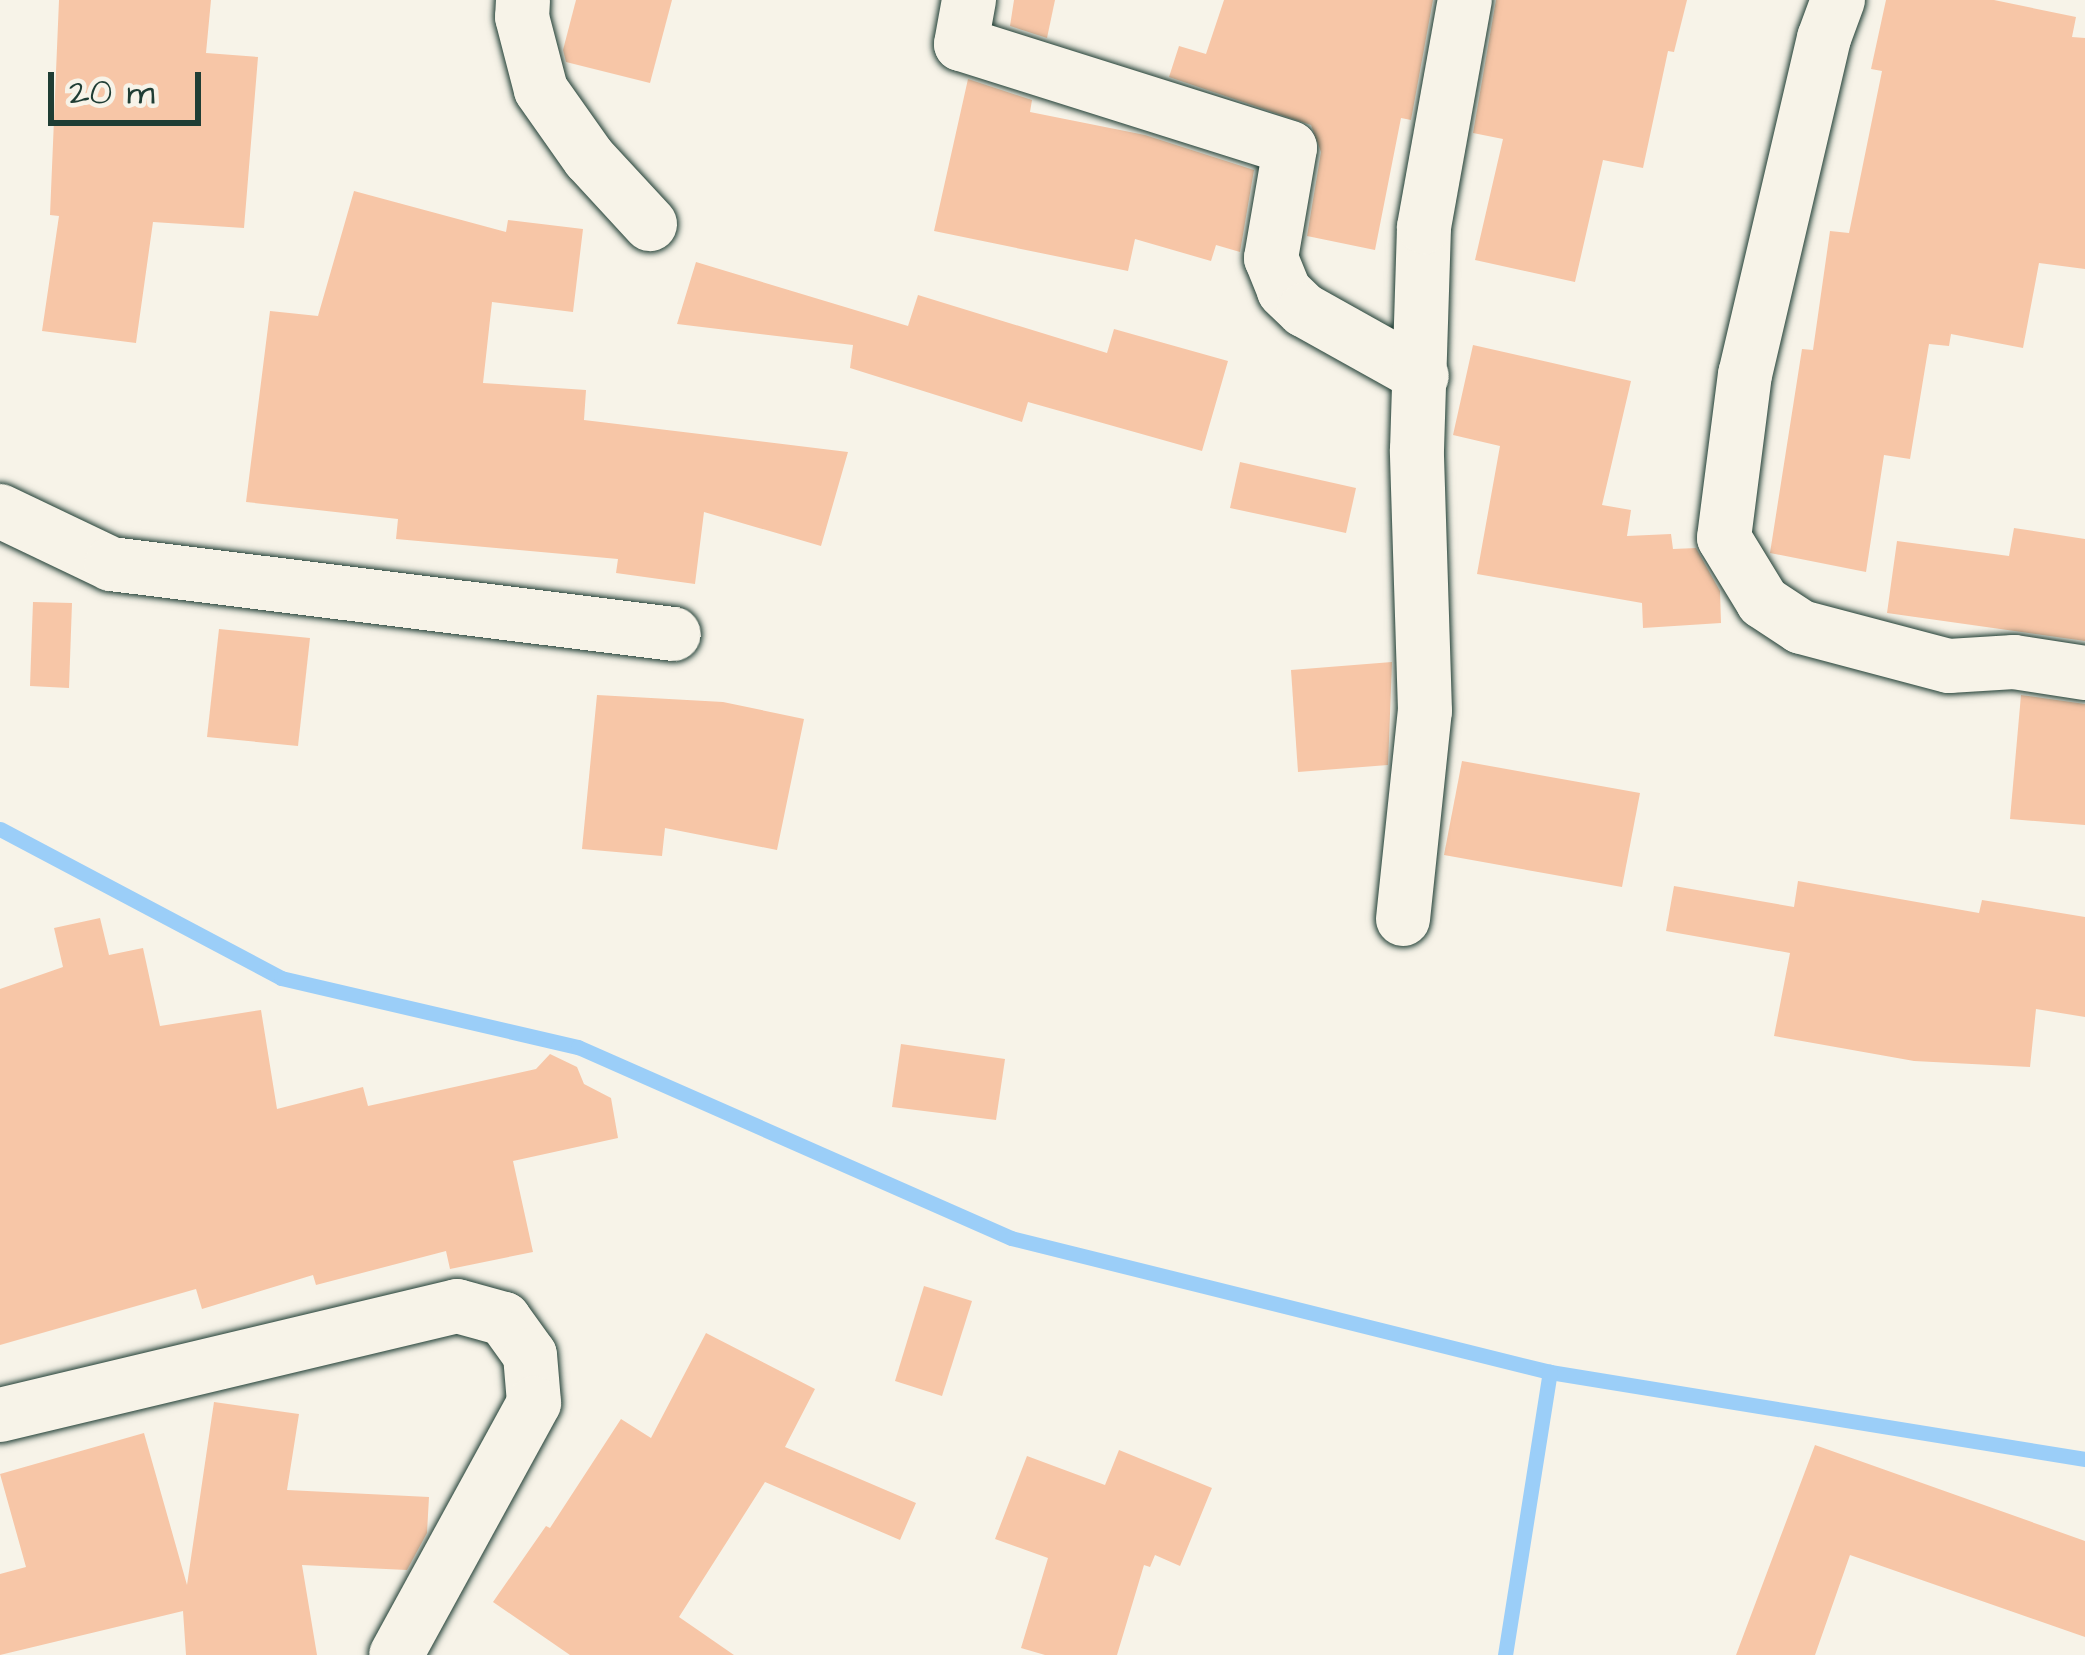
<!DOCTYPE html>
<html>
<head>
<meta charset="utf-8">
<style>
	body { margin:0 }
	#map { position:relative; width:2085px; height:1655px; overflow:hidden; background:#f7f3e8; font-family:"Architects Daughter",sans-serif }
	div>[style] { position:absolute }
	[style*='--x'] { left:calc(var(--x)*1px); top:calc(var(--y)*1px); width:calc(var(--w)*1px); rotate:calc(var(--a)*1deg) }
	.stream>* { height:15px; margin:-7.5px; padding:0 7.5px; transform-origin:7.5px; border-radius:7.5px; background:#9bcef8 }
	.building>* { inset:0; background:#f7c6a7 }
	.roads { filter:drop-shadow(0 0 3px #1f3d34) drop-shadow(0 0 3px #1f3d34) }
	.street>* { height:54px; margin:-27px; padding:0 27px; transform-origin:27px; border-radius:27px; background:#f7f3e8 }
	span { translate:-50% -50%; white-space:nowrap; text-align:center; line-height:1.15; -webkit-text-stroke:9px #f7f3e8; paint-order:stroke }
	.scale { position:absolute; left:48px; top:72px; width:153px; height:54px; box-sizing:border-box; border:6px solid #1f3d34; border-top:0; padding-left:15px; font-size:36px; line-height:42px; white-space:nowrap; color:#1f3d34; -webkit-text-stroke:9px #f7f3e8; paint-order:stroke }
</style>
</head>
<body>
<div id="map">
	<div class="stream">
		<i style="--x:0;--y:829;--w:318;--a:27.9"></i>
		<i style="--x:281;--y:978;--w:305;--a:13.1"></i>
		<i style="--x:578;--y:1047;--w:473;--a:23.8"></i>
		<i style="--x:1011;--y:1238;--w:555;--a:13.96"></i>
		<i style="--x:1550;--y:1372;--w:542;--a:9.24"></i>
		<i style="--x:1505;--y:1655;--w:287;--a:-81"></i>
	</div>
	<div class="building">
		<i style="clip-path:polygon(59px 0,211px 0,206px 53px,258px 57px,244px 228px,153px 222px,136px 343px,42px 331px,59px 216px,50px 215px)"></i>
		<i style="clip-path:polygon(576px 0,672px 0,650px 83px,566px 62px,563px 50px)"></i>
		<i style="clip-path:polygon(1014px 0,1055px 0,1047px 38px,1010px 26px)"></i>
		<i style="clip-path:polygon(1224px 0,1433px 0,1411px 120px,1401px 118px,1375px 250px,1307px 236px,1321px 152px,1311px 125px,1169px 77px,1179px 46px,1206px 54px)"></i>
		<i style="clip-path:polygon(1496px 0,1687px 0,1674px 52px,1668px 51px,1643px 168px,1603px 160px,1575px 282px,1475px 260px,1503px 139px,1473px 133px)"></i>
		<i style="clip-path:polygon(1886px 0,1994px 0,2076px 17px,2072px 37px,2085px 38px,2085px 269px,2039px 263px,2023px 348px,1951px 334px,1949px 346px,1929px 344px,1910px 459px,1884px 455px,1866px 572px,1770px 553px,1802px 349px,1813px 350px,1830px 231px,1849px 233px,1882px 71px,1871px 69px)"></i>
		<i style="clip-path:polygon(968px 79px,1032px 100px,1030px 112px,1145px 135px,1254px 170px,1240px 252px,1216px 245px,1211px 261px,1135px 239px,1128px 271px,934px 231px)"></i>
		<i style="clip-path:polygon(354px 191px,506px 232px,508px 220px,583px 229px,573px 312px,492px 302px,483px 383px,586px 390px,584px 420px,848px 452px,821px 546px,704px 512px,695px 584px,616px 573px,618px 559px,396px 539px,398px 519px,246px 502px,270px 311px,318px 316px)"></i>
		<i style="clip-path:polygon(696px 262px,908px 326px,918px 295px,1107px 353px,1114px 329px,1228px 361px,1202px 451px,1028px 402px,1022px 422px,850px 368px,853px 345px,677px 324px)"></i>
		<i style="clip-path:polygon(1473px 345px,1631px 381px,1602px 505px,1631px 510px,1627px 536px,1671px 534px,1673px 549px,1696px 548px,1720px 591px,1721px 623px,1643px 628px,1642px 603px,1477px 574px,1500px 446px,1453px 435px)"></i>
		<i style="clip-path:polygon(1240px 462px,1356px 488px,1346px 533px,1230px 508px)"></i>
		<i style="clip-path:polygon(2014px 528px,2085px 539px,2085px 641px,1887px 613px,1897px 541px,2009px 556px)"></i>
		<i style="clip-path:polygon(33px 602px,72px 603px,69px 688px,30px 686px)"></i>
		<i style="clip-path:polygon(219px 629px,310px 638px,298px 746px,207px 737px)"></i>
		<i style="clip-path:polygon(1392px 662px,1388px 765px,1298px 772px,1291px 670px)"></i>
		<i style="clip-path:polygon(597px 695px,723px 702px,804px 719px,777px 850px,665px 828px,662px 856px,582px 849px)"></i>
		<i style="clip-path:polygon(2021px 695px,2085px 704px,2085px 825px,2010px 819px)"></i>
		<i style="clip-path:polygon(1462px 761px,1640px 793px,1622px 887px,1444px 855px)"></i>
		<i style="clip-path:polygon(1798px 881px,1979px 913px,1982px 900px,2085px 917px,2085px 1017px,2036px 1009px,2030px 1067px,1914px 1061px,1774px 1036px,1790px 953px,1666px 931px,1674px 886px,1794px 907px)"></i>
		<i style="clip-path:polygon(100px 918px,109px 955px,143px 948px,160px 1026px,261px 1010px,277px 1109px,363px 1087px,368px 1106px,536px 1069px,550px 1054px,577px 1067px,584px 1084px,611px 1098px,618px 1138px,513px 1161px,533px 1252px,450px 1269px,446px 1251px,316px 1285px,313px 1275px,202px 1309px,196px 1289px,0 1345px,0 989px,63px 967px,54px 928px)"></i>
		<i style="clip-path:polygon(901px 1044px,1005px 1059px,996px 1120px,892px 1107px)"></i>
		<i style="clip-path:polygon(924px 1286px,972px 1301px,942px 1396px,895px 1381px)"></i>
		<i style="clip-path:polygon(706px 1333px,815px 1389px,785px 1447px,916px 1503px,900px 1540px,765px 1482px,679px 1617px,734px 1655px,570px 1655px,493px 1602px,546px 1526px,550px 1528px,621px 1419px,651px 1438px)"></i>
		<i style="clip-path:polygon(214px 1402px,299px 1414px,287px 1490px,429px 1497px,427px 1533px,407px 1570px,302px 1565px,317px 1655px,186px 1655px,183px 1611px,0 1655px,0 1574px,26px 1567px,0 1474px,144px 1433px,187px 1585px)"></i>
		<i style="clip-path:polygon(1815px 1445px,2085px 1541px,2085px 1637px,1850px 1555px,1815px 1655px,1736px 1655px)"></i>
		<i style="clip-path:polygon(1119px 1450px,1212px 1488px,1180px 1566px,1155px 1555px,1150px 1567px,1144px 1565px,1117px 1655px,1045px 1655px,1021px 1648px,1048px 1558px,995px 1539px,1027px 1456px,1105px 1485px)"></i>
	</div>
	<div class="roads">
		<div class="street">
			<i style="--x:523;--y:0;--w:17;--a:93"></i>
			<i style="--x:522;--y:17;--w:75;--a:75.4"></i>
			<i style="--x:541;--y:90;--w:83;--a:54.8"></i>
			<i style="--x:589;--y:158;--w:90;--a:47.3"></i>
			<i style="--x:969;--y:0;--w:45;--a:100.3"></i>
			<i style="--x:961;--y:44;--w:345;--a:17.5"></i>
			<i style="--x:1290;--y:148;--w:112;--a:99.8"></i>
			<i style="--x:1271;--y:258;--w:35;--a:68"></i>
			<i style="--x:1284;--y:291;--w:28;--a:44"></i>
			<i style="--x:1304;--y:310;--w:135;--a:29.2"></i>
			<i style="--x:1838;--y:0;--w:40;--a:110.2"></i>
			<i style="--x:1824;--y:38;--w:345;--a:103.2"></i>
			<i style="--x:1745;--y:374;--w:165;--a:97.3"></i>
			<i style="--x:1724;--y:538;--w:75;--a:58.6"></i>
			<i style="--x:1763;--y:602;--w:45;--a:33.3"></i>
			<i style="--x:1801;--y:627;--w:153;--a:14.8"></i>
			<i style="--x:1949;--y:666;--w:65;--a:-3.5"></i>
			<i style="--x:2014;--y:662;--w:72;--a:8.8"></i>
			<i style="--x:0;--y:511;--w:123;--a:25.5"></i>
			<i style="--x:111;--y:564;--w:567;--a:7.09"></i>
			<i style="--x:1403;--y:919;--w:209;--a:-84"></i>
			<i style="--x:1425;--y:711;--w:261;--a:-91.8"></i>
			<i style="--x:1417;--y:450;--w:223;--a:-88.2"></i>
			<i style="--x:1424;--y:227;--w:231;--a:-79.8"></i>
			<i style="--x:0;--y:1415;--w:470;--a:-13.4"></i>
			<i style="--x:457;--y:1306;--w:49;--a:15.5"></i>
			<i style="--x:504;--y:1319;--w:44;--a:54.2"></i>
			<i style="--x:530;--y:1355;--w:48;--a:85.2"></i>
			<i style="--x:534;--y:1403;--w:287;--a:118.7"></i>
		</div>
	</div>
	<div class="scale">20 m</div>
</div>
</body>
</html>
